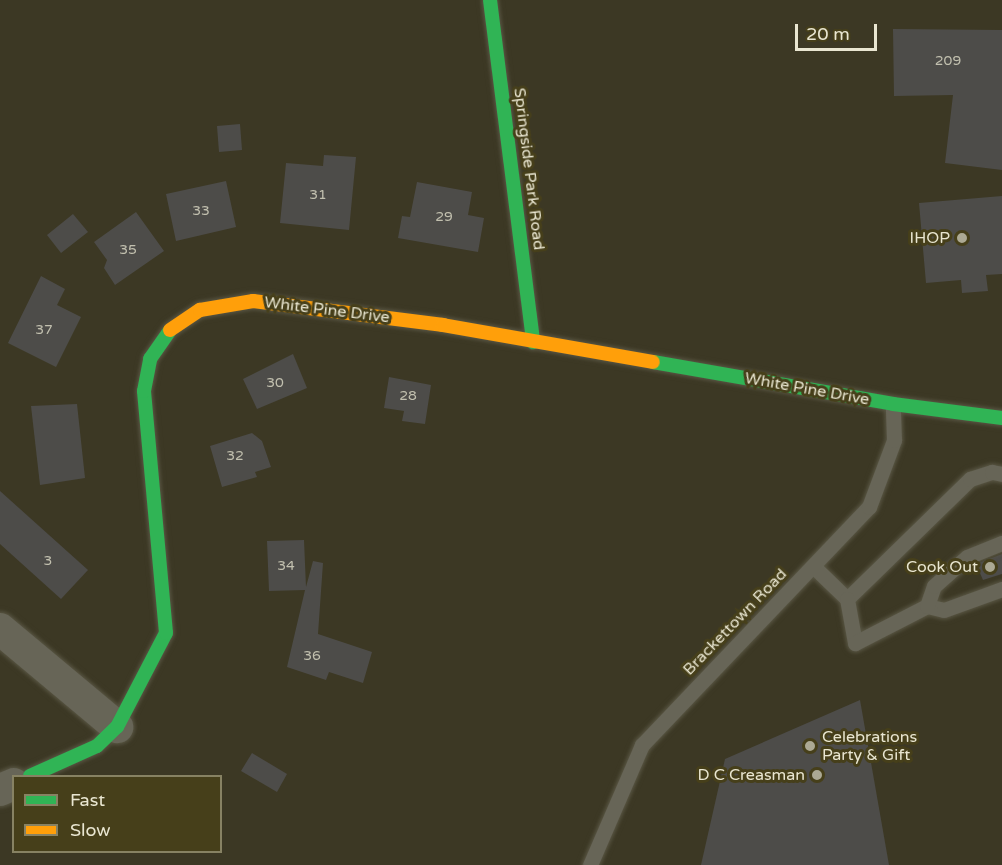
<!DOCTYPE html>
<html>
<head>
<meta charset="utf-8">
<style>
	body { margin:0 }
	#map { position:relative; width:1002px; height:865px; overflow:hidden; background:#3c3824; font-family:"Varela Round",sans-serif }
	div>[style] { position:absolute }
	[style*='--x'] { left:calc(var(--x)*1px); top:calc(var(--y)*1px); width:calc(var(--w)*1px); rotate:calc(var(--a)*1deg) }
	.building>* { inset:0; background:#4d4c49 }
	.roads { filter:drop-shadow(0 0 2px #595644) drop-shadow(0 0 2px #595644) }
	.lane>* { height:15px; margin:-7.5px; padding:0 7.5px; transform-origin:7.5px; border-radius:7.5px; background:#676557 }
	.street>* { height:32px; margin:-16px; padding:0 16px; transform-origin:16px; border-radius:16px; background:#676557 }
	.fast>* { height:14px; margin:-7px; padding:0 7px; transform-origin:7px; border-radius:7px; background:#30b455 }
	.slow>* { height:14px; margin:-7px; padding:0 7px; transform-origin:7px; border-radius:7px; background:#ff9f0a }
	.dots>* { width:16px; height:16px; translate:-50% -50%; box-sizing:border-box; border:3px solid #463f1a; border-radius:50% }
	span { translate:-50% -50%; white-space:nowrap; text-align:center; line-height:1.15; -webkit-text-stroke:6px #463f1a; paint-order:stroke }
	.number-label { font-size:14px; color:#c2c0af }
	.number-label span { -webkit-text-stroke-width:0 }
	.street-label { font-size:16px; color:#e9e6d1 }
	.poi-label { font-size:16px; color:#e9e6d1 }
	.right { translate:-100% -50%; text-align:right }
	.left { translate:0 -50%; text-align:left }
	.legend { position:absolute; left:12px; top:775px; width:210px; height:78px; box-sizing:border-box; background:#463f1a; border:2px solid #878263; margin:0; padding:8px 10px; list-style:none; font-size:18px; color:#e9e6d1 }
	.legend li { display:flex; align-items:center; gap:12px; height:30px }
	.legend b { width:30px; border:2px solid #878263 }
	.scale { position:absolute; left:795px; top:24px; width:82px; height:27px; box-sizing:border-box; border:3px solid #e9e6d1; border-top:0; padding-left:8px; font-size:18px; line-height:21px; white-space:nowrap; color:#e9e6d1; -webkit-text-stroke:4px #463f1a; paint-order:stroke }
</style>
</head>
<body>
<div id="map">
	<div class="building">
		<i style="clip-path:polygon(893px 29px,1002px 30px,1002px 170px,945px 163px,953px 95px,894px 96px)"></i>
		<i style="clip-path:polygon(240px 124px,242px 150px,219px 152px,217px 126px)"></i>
		<i style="clip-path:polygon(324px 155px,356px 157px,349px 230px,280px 223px,286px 163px,323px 166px)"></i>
		<i style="clip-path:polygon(226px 181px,236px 227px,176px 241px,166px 194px)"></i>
		<i style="clip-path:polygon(417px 182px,472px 192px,468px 215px,484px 218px,478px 252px,398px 238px,402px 216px,410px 217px)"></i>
		<i style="clip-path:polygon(1002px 196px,1002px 274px,986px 275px,988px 291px,962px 293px,961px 280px,926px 283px,919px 203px)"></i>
		<i style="clip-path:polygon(136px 212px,164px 251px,115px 285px,104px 268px,107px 260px,94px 242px)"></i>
		<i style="clip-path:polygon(73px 214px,88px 232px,61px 253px,47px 235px)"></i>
		<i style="clip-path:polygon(41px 276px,65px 289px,57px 305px,81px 317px,56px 367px,8px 343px)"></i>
		<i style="clip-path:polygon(293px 354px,307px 388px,257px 409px,243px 379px)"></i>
		<i style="clip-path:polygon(389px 377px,431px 385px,425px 424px,402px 421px,404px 411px,384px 408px)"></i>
		<i style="clip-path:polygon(77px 404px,85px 478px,40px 485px,31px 406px)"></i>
		<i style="clip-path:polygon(252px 433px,262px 441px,271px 467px,255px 472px,257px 477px,222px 487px,210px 446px)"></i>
		<i style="clip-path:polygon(0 491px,88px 570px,61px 599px,0 544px)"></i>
		<i style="clip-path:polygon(304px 540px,306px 587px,313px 561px,323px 563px,318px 634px,372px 652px,363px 683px,329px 672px,326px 680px,287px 667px,305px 590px,269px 591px,267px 541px)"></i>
		<i style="clip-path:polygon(1002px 554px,1002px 574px,983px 580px,976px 564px)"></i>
		<i style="clip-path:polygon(860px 700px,889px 865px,701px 865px,725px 759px)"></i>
		<i style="clip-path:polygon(252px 753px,287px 774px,277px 792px,241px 771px)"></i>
	</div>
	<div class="roads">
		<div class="lane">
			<i style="--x:813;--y:566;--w:47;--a:44.1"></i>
			<i style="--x:847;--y:599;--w:172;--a:-44.3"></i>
			<i style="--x:970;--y:479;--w:23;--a:-18"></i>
			<i style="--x:992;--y:472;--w:10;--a:11"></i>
			<i style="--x:847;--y:599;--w:45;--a:79.7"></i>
			<i style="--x:855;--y:643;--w:81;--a:-27.2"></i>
			<i style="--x:927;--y:606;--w:17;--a:13"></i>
			<i style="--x:944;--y:610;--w:62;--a:-19.9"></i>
			<i style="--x:927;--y:606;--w:21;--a:-71"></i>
			<i style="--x:934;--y:586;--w:44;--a:-41.3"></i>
			<i style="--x:967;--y:557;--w:38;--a:-22"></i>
			<i style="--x:590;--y:865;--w:131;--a:-66.6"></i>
			<i style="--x:642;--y:745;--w:329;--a:-46.4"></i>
			<i style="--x:869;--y:507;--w:72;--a:-69.5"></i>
			<i style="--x:894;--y:440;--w:36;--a:-92"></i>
		</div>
		<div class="street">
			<i style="--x:0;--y:629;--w:153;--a:39.9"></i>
			<i style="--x:0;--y:790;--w:15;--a:-23"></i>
		</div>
		<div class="fast">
			<i style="--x:490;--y:0;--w:345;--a:82.8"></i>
			<i style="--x:653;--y:362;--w:244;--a:9.9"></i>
			<i style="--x:893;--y:404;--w:110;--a:7.3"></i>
			<i style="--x:30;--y:776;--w:73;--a:-24.1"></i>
			<i style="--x:97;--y:746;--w:28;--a:-44"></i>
			<i style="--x:117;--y:727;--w:106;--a:-62.5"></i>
			<i style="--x:166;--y:633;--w:243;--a:-95.2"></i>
			<i style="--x:144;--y:391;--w:33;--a:-79"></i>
			<i style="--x:150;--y:359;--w:35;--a:-55"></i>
		</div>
		<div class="slow">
			<i style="--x:170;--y:330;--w:36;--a:-34"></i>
			<i style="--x:200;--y:310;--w:54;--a:-9.6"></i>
			<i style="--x:253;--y:301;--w:192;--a:7.2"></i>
			<i style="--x:443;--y:325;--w:213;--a:10"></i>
		</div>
	</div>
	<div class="dots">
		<i style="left:962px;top:238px;background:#aca994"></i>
		<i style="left:990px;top:567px;background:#aca994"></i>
		<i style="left:810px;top:746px;background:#aca994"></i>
		<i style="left:817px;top:775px;background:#aca994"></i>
	</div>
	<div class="number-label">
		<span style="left:948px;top:61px">209</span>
		<span style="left:318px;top:195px">31</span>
		<span style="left:201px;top:211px">33</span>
		<span style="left:444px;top:217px">29</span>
		<span style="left:128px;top:250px">35</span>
		<span style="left:44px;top:330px">37</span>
		<span style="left:275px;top:383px">30</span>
		<span style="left:408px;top:396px">28</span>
		<span style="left:235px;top:456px">32</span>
		<span style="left:48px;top:561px">3</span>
		<span style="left:286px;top:566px">34</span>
		<span style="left:312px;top:656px">36</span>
	</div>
	<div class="street-label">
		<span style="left:529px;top:169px;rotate:83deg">Springside Park Road</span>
		<span style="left:327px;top:310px;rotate:7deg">White Pine Drive</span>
		<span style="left:807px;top:389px;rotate:10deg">White Pine Drive</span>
		<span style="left:735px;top:622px;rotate:-46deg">Brackettown Road</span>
	</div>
	<div class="poi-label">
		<span class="right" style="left:950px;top:238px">IHOP</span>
		<span class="right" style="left:978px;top:567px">Cook Out</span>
		<span class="left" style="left:822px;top:746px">Celebrations<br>Party &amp; Gift</span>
		<span class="right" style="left:805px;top:775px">D C Creasman</span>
	</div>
	<ul class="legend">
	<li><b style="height:8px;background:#30b455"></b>Fast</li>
	<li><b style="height:8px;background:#ff9f0a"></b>Slow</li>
	</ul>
	<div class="scale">20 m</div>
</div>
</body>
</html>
